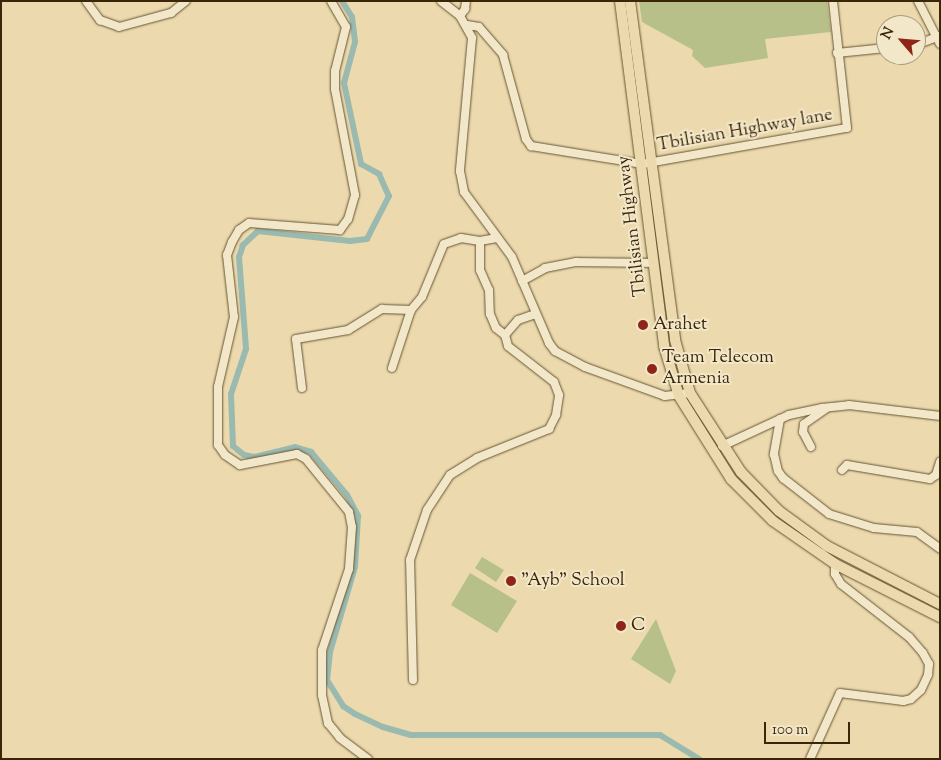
<!DOCTYPE html>
<html>
<head>
<meta charset="utf-8">
<style>
	body { margin:0 }
	#map { position:relative; width:941px; height:760px; overflow:hidden; background:#ecdaae; font-family:"Sorts Mill Goudy",serif }
	div>[style] { position:absolute }
	[style*='--x'] { left:calc(var(--x)*1px); top:calc(var(--y)*1px); width:calc(var(--w)*1px); rotate:calc(var(--a)*1deg) }
	.green>* { inset:0; background:#b8c08a }
	.canal>* { height:6px; margin:-3px; padding:0 3px; transform-origin:3px; border-radius:3px; background:#9abab0 }
	.roads { filter:drop-shadow(0 0 1px #665432) drop-shadow(0 0 1px #665432) }
	.minor>* { height:8px; margin:-4px; padding:0 4px; transform-origin:4px; border-radius:4px; background:#f3e7ca }
	.major>* { height:10px; margin:-5px; padding:0 5px; transform-origin:5px; border-radius:5px; background:#ecdaae }
	.dots>* { width:14px; height:14px; translate:-50% -50%; box-sizing:border-box; border:2px solid #f3e7ca; border-radius:50% }
	span { translate:-50% -50%; white-space:nowrap; text-align:center; line-height:1.15; -webkit-text-stroke:4px #f3e7ca; paint-order:stroke }
	.street-label { font-size:18px; color:#3a2709 }
	.poi-label { font-size:18px; color:#3a2709 }
	.left { translate:0 -50%; text-align:left }
	.frame { position:absolute; inset:0; border:2px solid #3a2709; pointer-events:none }
	.north { position:absolute; left:876px; top:15px; width:50px; height:50px; box-sizing:border-box; background:#f3e7ca; border:1px solid #a99a7d; border-radius:50%; rotate:297deg; font-size:14px; font-weight:700; line-height:20px; text-align:center; color:#3a2709 }
	.north::after { content:''; display:block; margin:auto; width:18px; height:22px; background:#8f2418; clip-path:polygon(50% 0,100% 100%,50% 72%,0 100%) }
	.scale { position:absolute; left:764px; top:722px; width:86px; height:22px; box-sizing:border-box; border:2px solid #3a2709; border-top:0; padding-left:6px; font-size:15px; line-height:18px; white-space:nowrap; color:#3a2709; -webkit-text-stroke:4px #f3e7ca; paint-order:stroke }
</style>
</head>
<body>
<div id="map">
	<div class="green">
		<i style="clip-path:polygon(639px 1px,827px 1px,831px 32px,765px 39px,768px 58px,705px 68px,692px 56px,693px 50px,642px 22px)"></i>
		<i style="clip-path:polygon(482px 557px,504px 570px,496px 582px,475px 568px)"></i>
		<i style="clip-path:polygon(470px 573px,517px 601px,497px 633px,451px 605px)"></i>
		<i style="clip-path:polygon(656px 619px,676px 671px,670px 684px,631px 659px)"></i>
	</div>
	<div class="canal">
		<i style="--x:342;--y:1;--w:19;--a:58"></i>
		<i style="--x:352;--y:17;--w:25;--a:83"></i>
		<i style="--x:355;--y:42;--w:42;--a:105"></i>
		<i style="--x:344;--y:83;--w:83;--a:78.1"></i>
		<i style="--x:361;--y:164;--w:21;--a:29"></i>
		<i style="--x:379;--y:174;--w:24;--a:66"></i>
		<i style="--x:389;--y:196;--w:48;--a:117.1"></i>
		<i style="--x:367;--y:239;--w:17;--a:173"></i>
		<i style="--x:350;--y:241;--w:93;--a:-173.8"></i>
		<i style="--x:258;--y:231;--w:21;--a:137"></i>
		<i style="--x:243;--y:245;--w:13;--a:108"></i>
		<i style="--x:239;--y:257;--w:92;--a:85.6"></i>
		<i style="--x:246;--y:349;--w:47;--a:108.4"></i>
		<i style="--x:231;--y:394;--w:52;--a:87.8"></i>
		<i style="--x:233;--y:446;--w:14;--a:39"></i>
		<i style="--x:244;--y:455;--w:10;--a:11"></i>
		<i style="--x:254;--y:457;--w:42;--a:-13.7"></i>
		<i style="--x:295;--y:447;--w:17;--a:17"></i>
		<i style="--x:311;--y:452;--w:56;--a:50.1"></i>
		<i style="--x:347;--y:495;--w:24;--a:62"></i>
		<i style="--x:358;--y:516;--w:51;--a:93.4"></i>
		<i style="--x:355;--y:567;--w:89;--a:106.4"></i>
		<i style="--x:330;--y:652;--w:28;--a:96"></i>
		<i style="--x:327;--y:680;--w:31;--a:58"></i>
		<i style="--x:343;--y:706;--w:14;--a:34"></i>
		<i style="--x:355;--y:714;--w:31;--a:25"></i>
		<i style="--x:383;--y:727;--w:29;--a:16"></i>
		<i style="--x:411;--y:735;--w:249;--a:0"></i>
		<i style="--x:660;--y:735;--w:46;--a:31.6"></i>
	</div>
	<div class="roads">
		<div class="minor">
			<i style="--x:86;--y:1;--w:24;--a:54"></i>
			<i style="--x:100;--y:20;--w:20;--a:20"></i>
			<i style="--x:119;--y:27;--w:54;--a:-15.1"></i>
			<i style="--x:171;--y:13;--w:19;--a:-39"></i>
			<i style="--x:331;--y:1;--w:30;--a:60"></i>
			<i style="--x:346;--y:27;--w:45;--a:104"></i>
			<i style="--x:335;--y:71;--w:18;--a:90"></i>
			<i style="--x:335;--y:89;--w:108;--a:79.3"></i>
			<i style="--x:355;--y:195;--w:25;--a:106"></i>
			<i style="--x:348;--y:219;--w:14;--a:126"></i>
			<i style="--x:340;--y:230;--w:91;--a:-175.6"></i>
			<i style="--x:249;--y:223;--w:12;--a:145"></i>
			<i style="--x:239;--y:230;--w:14;--a:120"></i>
			<i style="--x:232;--y:242;--w:14;--a:111"></i>
			<i style="--x:227;--y:255;--w:62;--a:83.6"></i>
			<i style="--x:234;--y:317;--w:72;--a:102.9"></i>
			<i style="--x:218;--y:387;--w:58;--a:90"></i>
			<i style="--x:218;--y:445;--w:12;--a:55"></i>
			<i style="--x:225;--y:455;--w:18;--a:34"></i>
			<i style="--x:240;--y:465;--w:58;--a:-10.9"></i>
			<i style="--x:297;--y:454;--w:10;--a:29"></i>
			<i style="--x:306;--y:459;--w:68;--a:50.9"></i>
			<i style="--x:349;--y:512;--w:15;--a:79"></i>
			<i style="--x:352;--y:527;--w:42;--a:94.1"></i>
			<i style="--x:349;--y:569;--w:85;--a:108.4"></i>
			<i style="--x:322;--y:650;--w:45;--a:90"></i>
			<i style="--x:322;--y:695;--w:29;--a:78"></i>
			<i style="--x:328;--y:723;--w:19;--a:51"></i>
			<i style="--x:340;--y:738;--w:35;--a:37"></i>
			<i style="--x:441;--y:1;--w:24;--a:38"></i>
			<i style="--x:460;--y:16;--w:25;--a:61"></i>
			<i style="--x:472;--y:38;--w:134;--a:95.2"></i>
			<i style="--x:460;--y:171;--w:21;--a:79"></i>
			<i style="--x:464;--y:192;--w:81;--a:53.6"></i>
			<i style="--x:512;--y:257;--w:94;--a:66.7"></i>
			<i style="--x:549;--y:343;--w:10;--a:53"></i>
			<i style="--x:555;--y:351;--w:34;--a:28"></i>
			<i style="--x:585;--y:367;--w:85;--a:19.9"></i>
			<i style="--x:665;--y:396;--w:25;--a:-7"></i>
			<i style="--x:918;--y:1;--w:48;--a:62.9"></i>
			<i style="--x:460;--y:16;--w:9;--a:-54"></i>
			<i style="--x:465;--y:9;--w:8;--a:-83"></i>
			<i style="--x:467;--y:25;--w:12;--a:9"></i>
			<i style="--x:479;--y:27;--w:37;--a:49"></i>
			<i style="--x:503;--y:55;--w:87;--a:74.7"></i>
			<i style="--x:526;--y:139;--w:9;--a:54"></i>
			<i style="--x:531;--y:146;--w:112;--a:9.2"></i>
			<i style="--x:642;--y:164;--w:208;--a:-10"></i>
			<i style="--x:847;--y:128;--w:128;--a:-96.3"></i>
			<i style="--x:916;--y:45;--w:25;--a:-21"></i>
			<i style="--x:837;--y:53;--w:49;--a:-5.8"></i>
			<i style="--x:480;--y:241;--w:29;--a:90"></i>
			<i style="--x:480;--y:270;--w:22;--a:66"></i>
			<i style="--x:489;--y:290;--w:24;--a:88"></i>
			<i style="--x:490;--y:314;--w:15;--a:67"></i>
			<i style="--x:496;--y:328;--w:11;--a:38"></i>
			<i style="--x:522;--y:281;--w:26;--a:-29"></i>
			<i style="--x:545;--y:268;--w:32;--a:-11"></i>
			<i style="--x:576;--y:262;--w:78;--a:0.7"></i>
			<i style="--x:392;--y:368;--w:61;--a:-71.9"></i>
			<i style="--x:302;--y:388;--w:49;--a:-97"></i>
			<i style="--x:296;--y:339;--w:53;--a:-9.8"></i>
			<i style="--x:348;--y:330;--w:40;--a:-32"></i>
			<i style="--x:382;--y:309;--w:29;--a:2"></i>
			<i style="--x:411;--y:310;--w:17;--a:-50"></i>
			<i style="--x:422;--y:297;--w:57;--a:-67.5"></i>
			<i style="--x:444;--y:244;--w:18;--a:-19"></i>
			<i style="--x:461;--y:238;--w:19;--a:9"></i>
			<i style="--x:480;--y:241;--w:17;--a:-10"></i>
			<i style="--x:780;--y:419;--w:36;--a:100"></i>
			<i style="--x:774;--y:454;--w:17;--a:77"></i>
			<i style="--x:778;--y:471;--w:9;--a:54"></i>
			<i style="--x:783;--y:478;--w:58;--a:38"></i>
			<i style="--x:829;--y:514;--w:47;--a:17.3"></i>
			<i style="--x:874;--y:528;--w:43;--a:5.3"></i>
			<i style="--x:917;--y:532;--w:29;--a:36"></i>
			<i style="--x:722;--y:446;--w:74;--a:-24.8"></i>
			<i style="--x:789;--y:415;--w:34;--a:-12"></i>
			<i style="--x:822;--y:408;--w:27;--a:-6"></i>
			<i style="--x:849;--y:405;--w:92;--a:6.9"></i>
			<i style="--x:811;--y:447;--w:17;--a:-118"></i>
			<i style="--x:803;--y:432;--w:8;--a:-83"></i>
			<i style="--x:804;--y:424;--w:28;--a:-35"></i>
			<i style="--x:842;--y:470;--w:7;--a:-45"></i>
			<i style="--x:847;--y:465;--w:84;--a:9.6"></i>
			<i style="--x:930;--y:479;--w:7;--a:-34"></i>
			<i style="--x:936;--y:475;--w:14;--a:-73"></i>
			<i style="--x:413;--y:680;--w:120;--a:-91.4"></i>
			<i style="--x:410;--y:560;--w:53;--a:-71.2"></i>
			<i style="--x:427;--y:510;--w:42;--a:-56.7"></i>
			<i style="--x:450;--y:475;--w:32;--a:-32"></i>
			<i style="--x:477;--y:458;--w:78;--a:-21.9"></i>
			<i style="--x:549;--y:429;--w:16;--a:-63"></i>
			<i style="--x:556;--y:415;--w:20;--a:-81"></i>
			<i style="--x:559;--y:395;--w:14;--a:-111"></i>
			<i style="--x:554;--y:382;--w:58;--a:-142"></i>
			<i style="--x:508;--y:346;--w:11;--a:-105"></i>
			<i style="--x:505;--y:335;--w:20;--a:-49"></i>
			<i style="--x:518;--y:320;--w:18;--a:-19"></i>
			<i style="--x:810;--y:759;--w:72;--a:-65.6"></i>
			<i style="--x:840;--y:693;--w:64;--a:7.2"></i>
			<i style="--x:903;--y:701;--w:8;--a:-14"></i>
			<i style="--x:911;--y:699;--w:13;--a:-42"></i>
			<i style="--x:921;--y:690;--w:17;--a:-65"></i>
			<i style="--x:928;--y:675;--w:11;--a:-85"></i>
			<i style="--x:929;--y:664;--w:13;--a:-119"></i>
			<i style="--x:923;--y:653;--w:21;--a:-131"></i>
			<i style="--x:909;--y:637;--w:86;--a:-142.1"></i>
			<i style="--x:841;--y:584;--w:12;--a:-121"></i>
			<i style="--x:835;--y:574;--w:10;--a:-90"></i>
		</div>
		<div class="major">
			<i style="--x:620;--y:1;--w:348;--a:82.7"></i>
			<i style="--x:664;--y:346;--w:52;--a:73.3"></i>
			<i style="--x:679;--y:396;--w:98;--a:57.9"></i>
			<i style="--x:731;--y:479;--w:59;--a:45"></i>
			<i style="--x:773;--y:521;--w:75;--a:34.7"></i>
			<i style="--x:835;--y:564;--w:118;--a:26.8"></i>
			<i style="--x:630;--y:1;--w:342;--a:82.4"></i>
			<i style="--x:675;--y:340;--w:55;--a:74.2"></i>
			<i style="--x:690;--y:393;--w:94;--a:57.2"></i>
			<i style="--x:741;--y:472;--w:54;--a:45.7"></i>
			<i style="--x:779;--y:511;--w:59;--a:36.1"></i>
			<i style="--x:827;--y:546;--w:127;--a:27.2"></i>
		</div>
	</div>
	<div class="dots">
		<i style="left:643px;top:325px;background:#8f2418"></i>
		<i style="left:652px;top:369px;background:#8f2418"></i>
		<i style="left:511px;top:581px;background:#8f2418"></i>
		<i style="left:621px;top:626px;background:#8f2418"></i>
	</div>
	<div class="street-label">
		<span style="left:745px;top:131px;rotate:-10deg">Tbilisian Highway lane</span>
		<span style="left:633px;top:226px;rotate:-97deg">Tbilisian Highway</span>
	</div>
	<div class="poi-label">
		<span class="left" style="left:653px;top:325px">Arahet</span>
		<span class="left" style="left:662px;top:369px">Team Telecom<br>Armenia</span>
		<span class="left" style="left:521px;top:581px">"Ayb" School</span>
		<span class="left" style="left:631px;top:626px">C</span>
	</div>
	<div class="frame"></div>
	<div class="north">N</div>
	<div class="scale">100 m</div>
</div>
</body>
</html>
